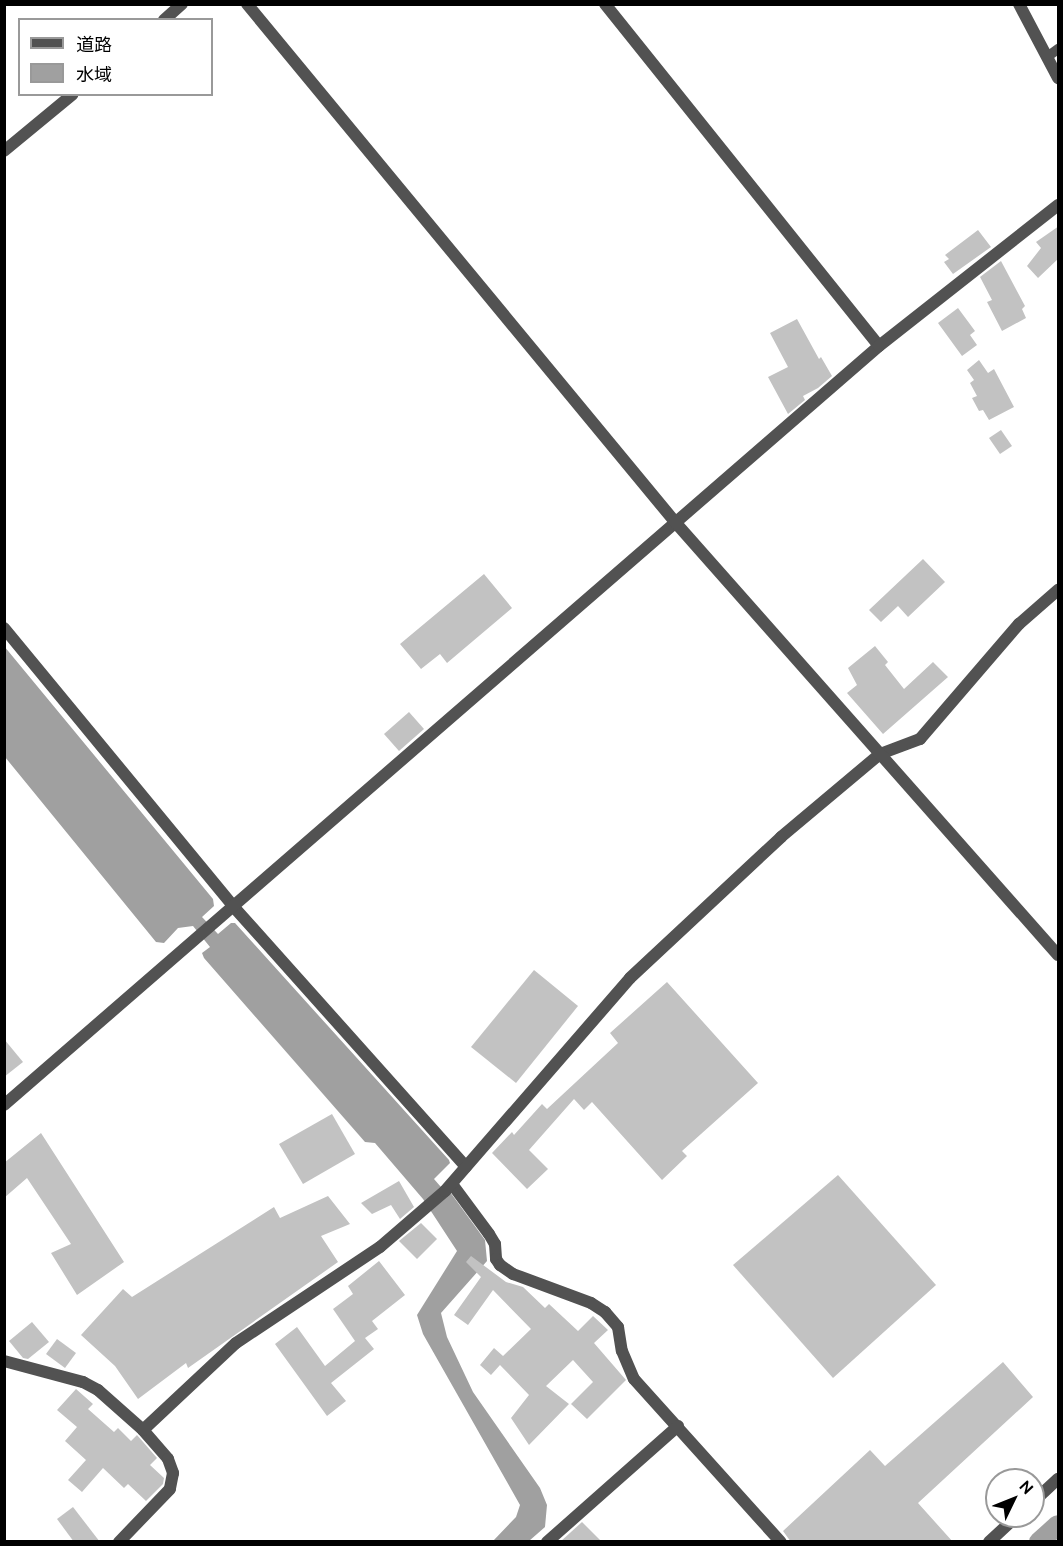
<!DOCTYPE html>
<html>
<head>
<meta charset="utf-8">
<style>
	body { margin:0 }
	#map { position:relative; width:1063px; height:1546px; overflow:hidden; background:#fff; font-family:Ubuntu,"Noto Sans JP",sans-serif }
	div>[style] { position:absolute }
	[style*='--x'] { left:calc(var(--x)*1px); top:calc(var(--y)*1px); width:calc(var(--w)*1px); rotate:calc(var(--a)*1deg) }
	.water>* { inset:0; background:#a0a0a0 }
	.canal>* { height:20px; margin:-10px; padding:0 10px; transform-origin:10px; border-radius:10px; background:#a0a0a0 }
	.building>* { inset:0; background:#c2c2c2 }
	.service>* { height:10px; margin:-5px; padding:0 5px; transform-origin:5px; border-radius:5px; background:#525252 }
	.minor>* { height:12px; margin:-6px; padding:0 6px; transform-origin:6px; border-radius:6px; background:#525252 }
	.tertiary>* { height:12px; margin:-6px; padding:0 6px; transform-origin:6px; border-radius:6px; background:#525252 }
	span { translate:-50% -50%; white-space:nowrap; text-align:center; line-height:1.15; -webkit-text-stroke:4.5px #fff; paint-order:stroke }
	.frame { position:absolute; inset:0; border:6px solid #000; pointer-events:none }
	.legend { position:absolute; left:18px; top:18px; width:195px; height:78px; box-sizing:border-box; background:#fff; border:2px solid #999; margin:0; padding:8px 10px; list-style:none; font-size:18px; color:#000 }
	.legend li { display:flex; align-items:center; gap:12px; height:30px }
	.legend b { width:30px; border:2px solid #999 }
	.north { position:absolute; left:985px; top:1468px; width:60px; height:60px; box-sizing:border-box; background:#fff; border:2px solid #999; border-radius:50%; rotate:47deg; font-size:16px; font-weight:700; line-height:24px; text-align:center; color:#000 }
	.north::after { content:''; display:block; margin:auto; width:21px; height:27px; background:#000; clip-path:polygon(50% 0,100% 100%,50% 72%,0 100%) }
</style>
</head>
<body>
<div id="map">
	<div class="water">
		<i style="clip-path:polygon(4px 646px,213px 899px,214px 906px,202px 917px,218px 934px,231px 923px,235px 923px,449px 1160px,450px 1163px,434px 1179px,447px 1194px,450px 1192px,485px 1240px,487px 1261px,441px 1313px,447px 1337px,473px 1392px,540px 1488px,547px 1505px,545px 1527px,529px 1541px,493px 1541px,516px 1517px,520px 1505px,423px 1334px,417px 1315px,457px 1251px,423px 1199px,375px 1143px,365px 1142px,204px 958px,202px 953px,210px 947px,193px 926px,178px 928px,164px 943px,156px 942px,5px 757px)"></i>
	</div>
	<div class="canal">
		<i style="--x:1039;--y:1542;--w:25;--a:-42"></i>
	</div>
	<div class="building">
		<i style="clip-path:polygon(1059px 226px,1059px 258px,1038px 278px,1027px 266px,1041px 248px,1036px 242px)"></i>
		<i style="clip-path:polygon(978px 230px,991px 247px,953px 274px,944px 262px,949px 259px,945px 255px)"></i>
		<i style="clip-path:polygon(1001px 261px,1025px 306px,1022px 309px,1026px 318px,1002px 331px,987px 302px,992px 300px,980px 277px)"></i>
		<i style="clip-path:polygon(958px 308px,975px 331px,970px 335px,977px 345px,962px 356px,938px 323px)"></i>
		<i style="clip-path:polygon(797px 319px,819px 359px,821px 357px,832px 376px,818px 388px,803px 396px,805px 400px,788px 414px,768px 377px,788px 367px,770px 333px)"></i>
		<i style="clip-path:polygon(979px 360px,988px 373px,994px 369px,1014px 407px,989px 420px,983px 410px,979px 411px,972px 398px,977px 396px,970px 383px,974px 380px,967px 370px)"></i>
		<i style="clip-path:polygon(1001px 430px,1012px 446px,1000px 454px,989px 438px)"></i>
		<i style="clip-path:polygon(923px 559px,945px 582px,908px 617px,898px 606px,881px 622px,869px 610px)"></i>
		<i style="clip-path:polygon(484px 574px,512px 608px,447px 663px,440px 654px,421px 669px,400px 644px)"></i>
		<i style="clip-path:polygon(875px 646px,888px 662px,885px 665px,904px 689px,933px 662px,948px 677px,883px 734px,847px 693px,857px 685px,848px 668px)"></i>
		<i style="clip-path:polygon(409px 712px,424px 729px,399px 751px,384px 734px)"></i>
		<i style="clip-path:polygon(534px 970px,578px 1006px,516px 1083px,471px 1047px)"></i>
		<i style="clip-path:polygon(667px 982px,758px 1083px,682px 1151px,687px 1156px,662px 1180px,592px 1102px,584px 1110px,574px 1099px,529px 1150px,548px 1169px,527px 1189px,492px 1153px,512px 1132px,514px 1135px,542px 1104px,547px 1109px,618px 1043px,610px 1033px)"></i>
		<i style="clip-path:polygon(4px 1039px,23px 1062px,4px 1077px)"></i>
		<i style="clip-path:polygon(332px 1114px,355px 1154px,303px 1184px,279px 1144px)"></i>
		<i style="clip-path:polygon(41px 1133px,124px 1262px,77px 1295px,51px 1253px,71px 1244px,27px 1178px,4px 1198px,4px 1163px)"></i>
		<i style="clip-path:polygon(838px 1175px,936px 1285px,833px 1378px,733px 1265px)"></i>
		<i style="clip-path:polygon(399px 1181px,414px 1207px,400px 1219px,391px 1205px,372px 1214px,361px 1203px)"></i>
		<i style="clip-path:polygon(328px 1196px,350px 1224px,321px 1236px,338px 1262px,188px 1368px,186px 1363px,138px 1399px,115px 1366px,81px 1335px,123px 1289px,132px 1297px,274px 1207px,280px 1218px)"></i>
		<i style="clip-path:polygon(421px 1223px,437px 1239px,417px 1259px,399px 1241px)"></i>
		<i style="clip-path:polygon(471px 1256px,506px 1282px,523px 1287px,545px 1308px,549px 1304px,578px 1331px,593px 1316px,608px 1330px,594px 1343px,626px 1380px,587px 1419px,571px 1404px,593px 1382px,573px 1360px,546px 1386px,569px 1404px,529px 1445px,511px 1418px,529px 1395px,500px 1365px,491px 1375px,480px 1365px,494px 1348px,503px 1356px,531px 1329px,493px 1290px,468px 1325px,454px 1315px,481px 1277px,466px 1262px)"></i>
		<i style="clip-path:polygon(379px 1261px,405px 1295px,372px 1321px,378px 1329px,365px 1338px,374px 1349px,331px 1383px,346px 1401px,327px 1416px,275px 1344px,297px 1327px,325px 1366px,355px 1341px,333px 1309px,353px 1294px,348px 1286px)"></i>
		<i style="clip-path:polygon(32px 1322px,49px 1342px,28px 1359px,23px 1358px,9px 1341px)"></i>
		<i style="clip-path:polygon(57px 1339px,76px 1353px,65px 1368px,46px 1354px)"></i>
		<i style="clip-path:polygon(1003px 1362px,1033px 1397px,918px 1503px,953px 1542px,791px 1542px,783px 1531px,870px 1450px,885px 1466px)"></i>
		<i style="clip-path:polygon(76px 1389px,93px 1404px,88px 1409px,114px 1432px,118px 1428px,131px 1441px,137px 1435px,157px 1458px,150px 1465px,164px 1478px,163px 1484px,146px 1501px,128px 1484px,124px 1488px,103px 1468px,82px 1492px,68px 1480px,86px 1460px,65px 1441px,77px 1427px,57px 1410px)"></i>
		<i style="clip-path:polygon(73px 1507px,100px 1542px,74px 1542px,57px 1519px)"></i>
		<i style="clip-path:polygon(582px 1522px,602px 1542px,560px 1542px)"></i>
	</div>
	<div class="service">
		<i style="--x:1047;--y:57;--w:14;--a:-36"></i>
	</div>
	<div class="minor">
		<i style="--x:605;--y:4;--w:438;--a:51.3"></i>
		<i style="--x:1019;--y:4;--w:84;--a:62.2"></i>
		<i style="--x:164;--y:20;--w:24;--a:-42"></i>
		<i style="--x:4;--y:151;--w:89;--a:-39.6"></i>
		<i style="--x:4;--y:628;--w:359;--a:50.5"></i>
		<i style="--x:232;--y:905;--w:351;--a:48.2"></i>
		<i style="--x:4;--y:1105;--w:1158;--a:-40.94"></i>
		<i style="--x:879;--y:346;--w:228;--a:-38.2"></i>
		<i style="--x:452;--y:1184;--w:62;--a:53.5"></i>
		<i style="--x:489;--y:1234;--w:12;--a:59"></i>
		<i style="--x:495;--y:1244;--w:15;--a:86"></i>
		<i style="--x:496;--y:1259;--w:7;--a:56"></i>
		<i style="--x:500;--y:1265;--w:16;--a:35"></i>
		<i style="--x:513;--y:1274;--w:83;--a:20.4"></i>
		<i style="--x:591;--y:1303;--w:17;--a:33"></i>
		<i style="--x:605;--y:1312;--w:20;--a:49"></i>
		<i style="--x:618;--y:1327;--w:24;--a:81"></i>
		<i style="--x:622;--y:1351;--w:30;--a:67"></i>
		<i style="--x:634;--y:1379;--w:219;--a:48"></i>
		<i style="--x:4;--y:1361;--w:82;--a:14.9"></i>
		<i style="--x:83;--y:1382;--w:17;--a:28"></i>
		<i style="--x:98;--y:1390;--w:60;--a:41.6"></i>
		<i style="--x:143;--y:1430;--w:38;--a:49"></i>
		<i style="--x:168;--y:1459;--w:15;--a:70"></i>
		<i style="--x:173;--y:1473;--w:16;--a:101"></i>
		<i style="--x:170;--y:1489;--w:74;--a:133.9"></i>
		<i style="--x:143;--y:1430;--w:127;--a:-43.1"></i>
		<i style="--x:236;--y:1343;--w:173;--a:-33.7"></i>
		<i style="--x:380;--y:1247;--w:86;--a:-40.7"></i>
		<i style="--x:445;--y:1191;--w:282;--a:-49"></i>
		<i style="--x:630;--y:978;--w:207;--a:-43"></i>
		<i style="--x:781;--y:837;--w:129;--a:-40"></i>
		<i style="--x:880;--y:754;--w:43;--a:-20.6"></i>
		<i style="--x:920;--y:739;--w:152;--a:-49.3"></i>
		<i style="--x:1019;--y:624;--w:52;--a:-41.1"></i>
		<i style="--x:1033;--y:1502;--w:34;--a:-43"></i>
		<i style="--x:547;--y:1542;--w:175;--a:-41.5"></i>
		<i style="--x:989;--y:1542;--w:38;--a:-43"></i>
	</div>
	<div class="tertiary">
		<i style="--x:247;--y:4;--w:672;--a:50.43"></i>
		<i style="--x:675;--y:522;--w:578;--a:48.51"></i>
	</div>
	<div class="frame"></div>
	<ul class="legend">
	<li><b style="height:8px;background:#525252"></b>道路</li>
	<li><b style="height:16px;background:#a0a0a0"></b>水域</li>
	</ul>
	<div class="north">N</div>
</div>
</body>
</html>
